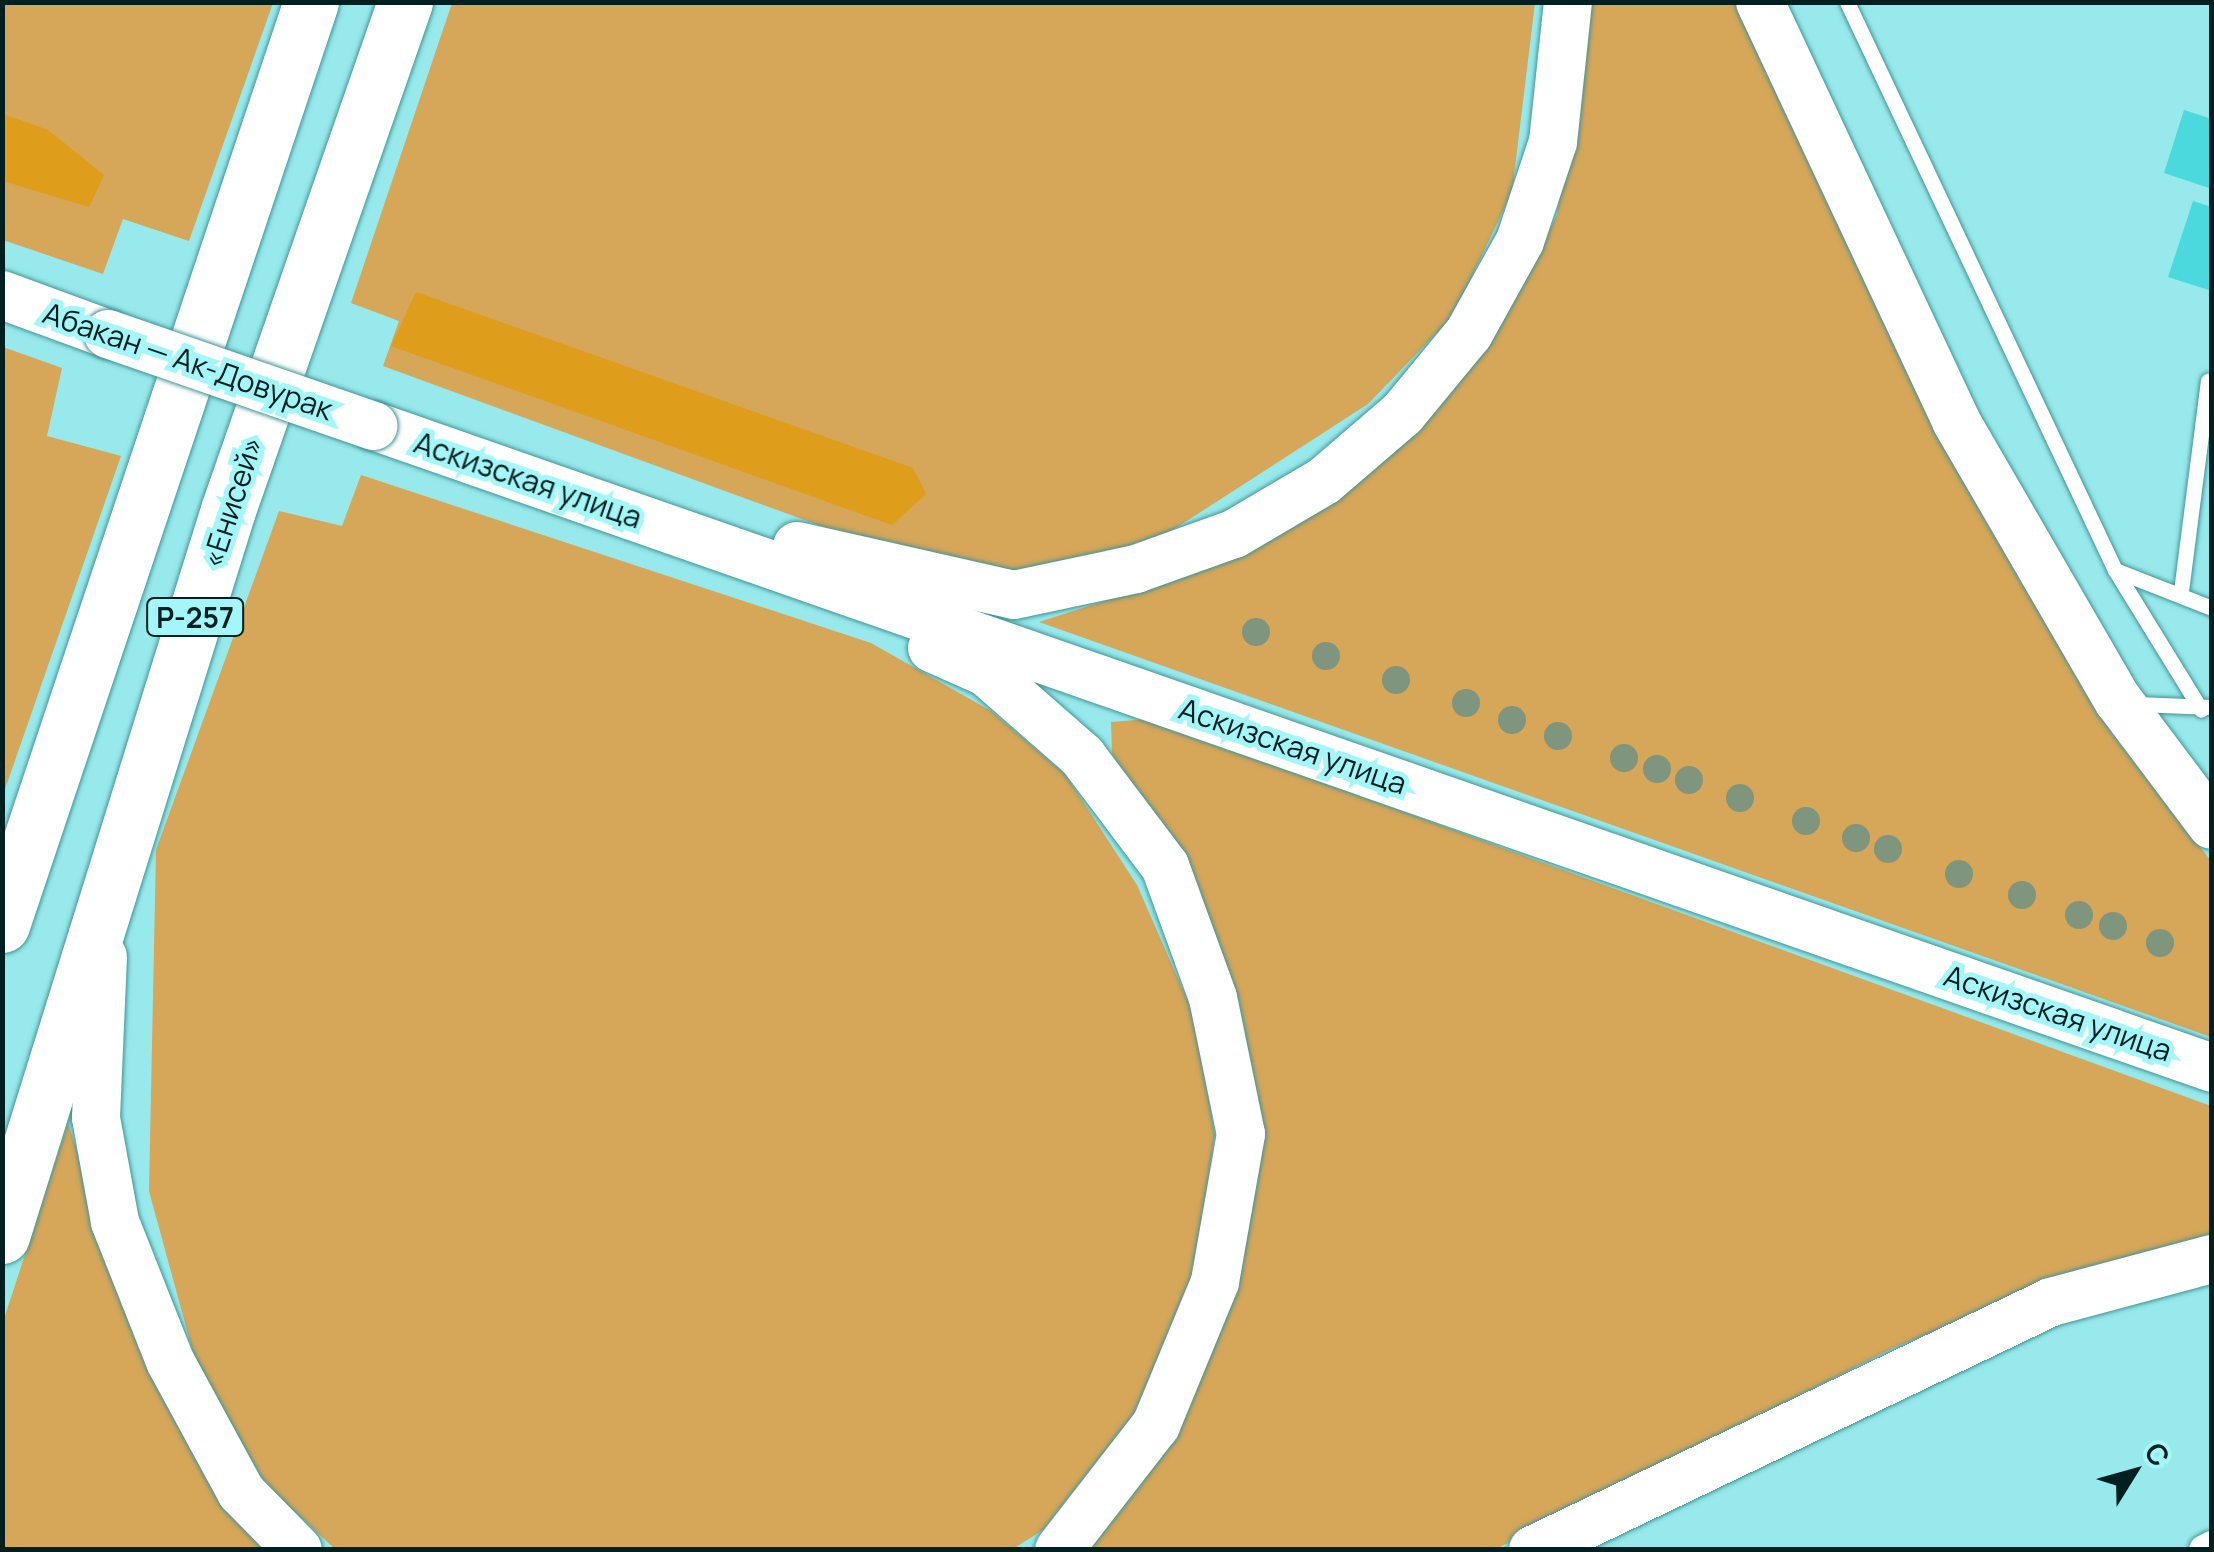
<!DOCTYPE html>
<html>
<head>
<meta charset="utf-8">
<style>
	body { margin:0 }
	#map { position:relative; width:2214px; height:1552px; overflow:hidden; background:#97e9eb; font-family:Manrope,sans-serif }
	div>[style] { position:absolute }
	[style*='--x'] { left:calc(var(--x)*1px); top:calc(var(--y)*1px); width:calc(var(--w)*1px); rotate:calc(var(--a)*1deg) }
	.green>* { inset:0; background:#d6a659 }
	.forest>* { inset:0; background:#de9d1a }
	.building>* { inset:0; background:#4bd9dd }
	.roads { filter:drop-shadow(0 0 2px #419496) drop-shadow(0 0 2px #419496) }
	.lane>* { height:15px; margin:-7.5px; padding:0 7.5px; transform-origin:7.5px; border-radius:7.5px; background:#fff }
	.street>* { height:30px; margin:-15px; padding:0 15px; transform-origin:15px; border-radius:15px; background:#fff }
	.primary>* { height:48px; margin:-24px; padding:0 24px; transform-origin:24px; border-radius:24px; background:#fff }
	.highway>* { height:55px; margin:-27.5px; padding:0 27.5px; transform-origin:27.5px; border-radius:27.5px; background:#fff }
	.bridges { filter:drop-shadow(0 0 2px #419496) drop-shadow(0 0 2px #419496) }
	.primary-bridge>* { height:48px; margin:-24px; padding:0 24px; transform-origin:24px; border-radius:24px; background:#fff }
	.trees>* { width:28px; height:28px; margin:-14px; border-radius:50%; background:#7f957d }
	span { translate:-50% -50%; white-space:nowrap; text-align:center; line-height:1.15; -webkit-text-stroke:10px #a4f6f8; paint-order:stroke }
	.shield-label span { padding:2px 8px; background:#a4f6f8; border:2px solid; border-radius:8px; -webkit-text-stroke-width:0 }
	.shield-label { font-size:28px; color:#001f20; font-weight:700 }
	.street-label { font-size:30px; color:#001f20 }
	.frame { position:absolute; inset:0; border:5px solid #001f20; pointer-events:none }
	.north { position:absolute; left:2084px; top:1422px; width:100px; height:100px; -webkit-text-stroke:8px #a4f6f8; paint-order:stroke; rotate:53deg; font-size:28px; font-weight:700; line-height:40px; text-align:center; color:#001f20 }
	.north::after { content:''; display:block; margin:auto; width:35px; height:45px; background:#001f20; clip-path:polygon(50% 0,100% 100%,50% 72%,0 100%) }
</style>
</head>
<body>
<div id="map">
	<div class="green">
		<i style="clip-path:polygon(3px 3px,273px 3px,189px 241px,123px 219px,103px 274px,3px 240px)"></i>
		<i style="clip-path:polygon(452px 3px,1535px 3px,1512px 192px,1453px 316px,1368px 404px,1134px 555px,1002px 577px,884px 549px,383px 366px,399px 321px,351px 303px)"></i>
		<i style="clip-path:polygon(1581px 3px,1740px 3px,1943px 436px,2109px 729px,2211px 861px,2211px 1037px,1039px 622px,1220px 564px,1405px 443px,1487px 348px,1557px 215px)"></i>
		<i style="clip-path:polygon(3px 347px,62px 368px,47px 436px,121px 456px,3px 795px)"></i>
		<i style="clip-path:polygon(361px 475px,871px 643px,991px 711px,1065px 774px,1137px 885px,1193px 1013px,1215px 1135px,1195px 1279px,1133px 1415px,1043px 1530px,1013px 1549px,335px 1549px,266px 1485px,197px 1367px,149px 1191px,156px 850px,279px 511px,342px 526px)"></i>
		<i style="clip-path:polygon(1149px 719px,2211px 1106px,2211px 1245px,2042px 1291px,1895px 1347px,1496px 1549px,1083px 1550px,1231px 1295px,1265px 1138px,1239px 1001px,1186px 865px,1112px 754px,1111px 722px)"></i>
		<i style="clip-path:polygon(68px 1123px,150px 1373px,270px 1549px,3px 1550px,3px 1322px)"></i>
	</div>
	<div class="forest">
		<i style="clip-path:polygon(3px 114px,48px 130px,104px 175px,89px 207px,3px 181px)"></i>
		<i style="clip-path:polygon(416px 292px,913px 468px,926px 494px,892px 525px,391px 346px)"></i>
	</div>
	<div class="building">
		<i style="clip-path:polygon(2184px 110px,2212px 119px,2212px 189px,2164px 173px)"></i>
		<i style="clip-path:polygon(2193px 201px,2212px 207px,2212px 291px,2168px 277px)"></i>
	</div>
	<div class="roads">
		<div class="lane">
			<i style="--x:1847;--y:2;--w:628;--a:64.74"></i>
			<i style="--x:2115;--y:570;--w:164;--a:58.4"></i>
			<i style="--x:2115;--y:570;--w:104;--a:21.4"></i>
			<i style="--x:2181;--y:591;--w:212;--a:-82.7"></i>
			<i style="--x:2137;--y:704;--w:75;--a:2.3"></i>
		</div>
		<div class="street">
			<i style="--x:2204;--y:1550;--w:9;--a:-27"></i>
		</div>
		<div class="primary">
			<i style="--x:1760;--y:2;--w:463;--a:64.9"></i>
			<i style="--x:1956;--y:421;--w:323;--a:59.9"></i>
			<i style="--x:2118;--y:700;--w:156;--a:53.1"></i>
			<i style="--x:2;--y:295;--w:113;--a:20.2"></i>
			<i style="--x:374;--y:426;--w:1947;--a:19.25"></i>
			<i style="--x:797;--y:546;--w:222;--a:12.7"></i>
			<i style="--x:1014;--y:595;--w:125;--a:-12"></i>
			<i style="--x:1136;--y:569;--w:104;--a:-19.7"></i>
			<i style="--x:1234;--y:534;--w:104;--a:-30.5"></i>
			<i style="--x:1324;--y:481;--w:104;--a:-40.7"></i>
			<i style="--x:1403;--y:413;--w:104;--a:-50.5"></i>
			<i style="--x:1469;--y:333;--w:105;--a:-61"></i>
			<i style="--x:1520;--y:241;--w:104;--a:-71.6"></i>
			<i style="--x:1553;--y:142;--w:141;--a:-83.9"></i>
			<i style="--x:932;--y:648;--w:59;--a:24"></i>
			<i style="--x:986;--y:672;--w:128;--a:41.2"></i>
			<i style="--x:1082;--y:756;--w:138;--a:53"></i>
			<i style="--x:1165;--y:866;--w:140;--a:70"></i>
			<i style="--x:1213;--y:998;--w:139;--a:78.4"></i>
			<i style="--x:1241;--y:1134;--w:150;--a:100"></i>
			<i style="--x:1215;--y:1282;--w:155;--a:112.4"></i>
			<i style="--x:1156;--y:1425;--w:158;--a:127.8"></i>
			<i style="--x:103;--y:957;--w:161;--a:92.5"></i>
			<i style="--x:96;--y:1118;--w:106;--a:79.6"></i>
			<i style="--x:115;--y:1222;--w:149;--a:68.4"></i>
			<i style="--x:170;--y:1361;--w:149;--a:61.5"></i>
			<i style="--x:241;--y:1492;--w:81;--a:45.5"></i>
			<i style="--x:1533;--y:1550;--w:574;--a:-25.58"></i>
			<i style="--x:2051;--y:1302;--w:167;--a:-15"></i>
		</div>
		<div class="highway">
			<i style="--x:2;--y:925;--w:973;--a:-71.49"></i>
			<i style="--x:2;--y:1236;--w:760;--a:-72.71"></i>
			<i style="--x:228;--y:510;--w:538;--a:-70.79"></i>
		</div>
	</div>
	<div class="bridges">
		<div class="primary-bridge">
			<i style="--x:108;--y:334;--w:281;--a:19.1"></i>
		</div>
	</div>
	<div class="trees">
		<i style="left:1256px;top:632px"></i>
		<i style="left:1326px;top:656px"></i>
		<i style="left:1396px;top:680px"></i>
		<i style="left:1466px;top:703px"></i>
		<i style="left:1512px;top:720px"></i>
		<i style="left:1558px;top:736px"></i>
		<i style="left:1624px;top:758px"></i>
		<i style="left:1657px;top:769px"></i>
		<i style="left:1689px;top:780px"></i>
		<i style="left:1740px;top:798px"></i>
		<i style="left:1806px;top:821px"></i>
		<i style="left:1856px;top:838px"></i>
		<i style="left:1888px;top:849px"></i>
		<i style="left:1959px;top:874px"></i>
		<i style="left:2022px;top:895px"></i>
		<i style="left:2079px;top:915px"></i>
		<i style="left:2113px;top:926px"></i>
		<i style="left:2160px;top:943px"></i>
	</div>
	<div class="shield-label">
		<span style="left:195px;top:617px">Р-257</span>
	</div>
	<div class="street-label">
		<span style="left:188px;top:361px;rotate:19deg">Абакан — Ак-Довурак</span>
		<span style="left:528px;top:480px;rotate:19deg">Аскизская улица</span>
		<span style="left:232px;top:502px;rotate:-72deg">«Енисей»</span>
		<span style="left:1293px;top:746px;rotate:19deg">Аскизская улица</span>
		<span style="left:2058px;top:1013px;rotate:19deg">Аскизская улица</span>
	</div>
	<div class="frame"></div>
	<div class="north">С</div>
</div>
</body>
</html>
